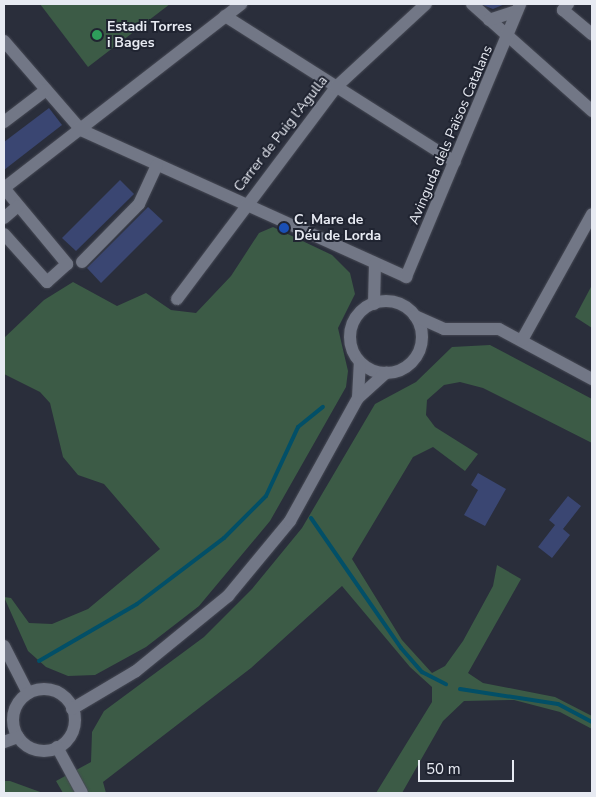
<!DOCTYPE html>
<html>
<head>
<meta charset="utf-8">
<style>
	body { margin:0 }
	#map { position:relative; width:596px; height:797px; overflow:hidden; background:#2a2e3b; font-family:"Nunito Sans",sans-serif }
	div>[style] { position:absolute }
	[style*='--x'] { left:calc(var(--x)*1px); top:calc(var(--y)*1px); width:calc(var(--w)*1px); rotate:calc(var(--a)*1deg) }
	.green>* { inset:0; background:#3c5b46 }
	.stream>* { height:4px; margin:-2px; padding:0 2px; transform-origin:2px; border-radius:2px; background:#024f67 }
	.building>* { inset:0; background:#3a4672 }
	.roads { filter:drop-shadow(0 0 1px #464954) drop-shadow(0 0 1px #464954) }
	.minor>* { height:12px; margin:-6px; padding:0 6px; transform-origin:6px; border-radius:6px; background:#727786 }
	.minor>.ring { margin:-6px; padding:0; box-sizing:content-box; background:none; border:12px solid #727786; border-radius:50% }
	.dots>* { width:14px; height:14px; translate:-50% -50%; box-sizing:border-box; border:2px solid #202431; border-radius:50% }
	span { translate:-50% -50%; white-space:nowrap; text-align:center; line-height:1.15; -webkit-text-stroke:4px #202431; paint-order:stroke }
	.poi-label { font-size:14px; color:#e7eaf2; font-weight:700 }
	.left { translate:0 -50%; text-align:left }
	.street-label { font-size:14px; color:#e7eaf2 }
	.frame { position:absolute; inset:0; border:5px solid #e7eaf2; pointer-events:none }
	.scale { position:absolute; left:418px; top:760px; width:96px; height:22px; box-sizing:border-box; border:2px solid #e7eaf2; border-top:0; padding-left:6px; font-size:15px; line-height:18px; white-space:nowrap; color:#e7eaf2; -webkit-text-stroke:4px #202431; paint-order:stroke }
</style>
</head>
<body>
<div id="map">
	<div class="green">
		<i style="clip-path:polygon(40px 4px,170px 4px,88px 67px)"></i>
		<i style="clip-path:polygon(273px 227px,332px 255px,350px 273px,355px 294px,338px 328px,348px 371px,346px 387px,270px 521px,199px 606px,146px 647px,95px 675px,68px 676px,46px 667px,28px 651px,4px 597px,11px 598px,29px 623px,52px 624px,88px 609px,160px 549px,104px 484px,78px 475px,63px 457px,50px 403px,40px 392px,4px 374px,4px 338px,44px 300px,73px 282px,117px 306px,146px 293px,171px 310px,196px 313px,231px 276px,259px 233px)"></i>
		<i style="clip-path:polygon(592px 285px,592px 328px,575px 317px)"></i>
		<i style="clip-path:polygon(490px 345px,592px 399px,592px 443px,483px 388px,460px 382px,444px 385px,427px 400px,426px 415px,435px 427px,478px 454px,465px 471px,433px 447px,413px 457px,352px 559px,402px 640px,432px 673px,445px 666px,463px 641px,493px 586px,497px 565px,521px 579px,468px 673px,483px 683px,555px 697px,592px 716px,592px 729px,560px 712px,514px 700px,464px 701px,443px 721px,402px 793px,376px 793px,432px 702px,432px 687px,410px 667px,342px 586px,251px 668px,103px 782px,106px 793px,63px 793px,56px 781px,91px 762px,92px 732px,104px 711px,204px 637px,252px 589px,302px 528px,375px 404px,416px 382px,452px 347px)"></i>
		<i style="clip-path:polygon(4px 781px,10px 781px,43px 793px,4px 793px)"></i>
	</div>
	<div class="stream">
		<i style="--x:311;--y:518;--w:158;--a:55.3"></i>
		<i style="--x:401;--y:648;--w:32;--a:49"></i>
		<i style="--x:422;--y:672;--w:27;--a:27"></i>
		<i style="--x:39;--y:661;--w:113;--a:-30.2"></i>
		<i style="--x:137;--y:604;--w:109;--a:-37.2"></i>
		<i style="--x:224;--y:538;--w:59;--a:-45"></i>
		<i style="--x:266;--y:496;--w:76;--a:-65.1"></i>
		<i style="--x:298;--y:427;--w:32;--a:-39"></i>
		<i style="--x:460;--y:689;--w:99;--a:8.7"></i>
		<i style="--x:558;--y:704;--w:38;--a:28"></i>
	</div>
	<div class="building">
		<i style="clip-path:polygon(480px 4px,505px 4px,493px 9px)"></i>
		<i style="clip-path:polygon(49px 108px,62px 125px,4px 170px,4px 142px)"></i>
		<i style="clip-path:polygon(120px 180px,134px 194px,76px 251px,62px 238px)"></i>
		<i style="clip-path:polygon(148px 207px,163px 221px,101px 283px,87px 268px)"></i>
		<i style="clip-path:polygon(478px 473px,506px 489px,485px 526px,464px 515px,478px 490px,471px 485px)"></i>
		<i style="clip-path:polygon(568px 496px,581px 506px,563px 529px,570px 535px,552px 558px,538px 547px,555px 525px,549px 520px)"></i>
	</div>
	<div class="roads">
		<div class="minor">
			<i style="--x:472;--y:4;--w:161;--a:41.7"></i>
			<i style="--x:568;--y:4;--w:8;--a:130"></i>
			<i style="--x:563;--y:10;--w:38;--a:40"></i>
			<i style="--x:225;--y:16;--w:272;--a:32.4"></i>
			<i style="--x:489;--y:20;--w:29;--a:-18"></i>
			<i style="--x:4;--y:41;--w:118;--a:49.1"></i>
			<i style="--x:81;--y:130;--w:357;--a:24.3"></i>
			<i style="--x:406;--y:277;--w:296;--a:-67.3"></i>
			<i style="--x:4;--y:122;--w:53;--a:-37.3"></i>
			<i style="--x:4;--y:188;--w:300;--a:-37.8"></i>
			<i style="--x:4;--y:188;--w:99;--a:50.3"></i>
			<i style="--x:67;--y:264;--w:27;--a:138"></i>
			<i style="--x:47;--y:282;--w:64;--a:-131.9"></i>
			<i style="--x:4;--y:218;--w:18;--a:-41"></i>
			<i style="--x:82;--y:262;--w:81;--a:-45.5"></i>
			<i style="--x:139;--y:204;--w:43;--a:-65.2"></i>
			<i style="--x:177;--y:299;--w:265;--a:-53.1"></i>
			<i style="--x:336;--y:87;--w:122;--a:-42.7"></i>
			<i class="ring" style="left:350px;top:301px;width:60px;height:60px"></i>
			<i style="--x:374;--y:304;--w:40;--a:-88.6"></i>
			<i style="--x:415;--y:316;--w:32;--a:24"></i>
			<i style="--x:444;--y:329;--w:55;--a:0"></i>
			<i style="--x:499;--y:329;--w:106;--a:28.3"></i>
			<i style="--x:522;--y:340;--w:144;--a:-60.9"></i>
			<i style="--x:358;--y:398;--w:35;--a:-87"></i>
			<i style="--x:4;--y:646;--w:53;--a:62.9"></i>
			<i class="ring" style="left:13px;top:689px;width:50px;height:50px"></i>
			<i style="--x:72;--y:709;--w:74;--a:-30.7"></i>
			<i style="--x:136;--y:671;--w:119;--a:-39.2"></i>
			<i style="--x:228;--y:596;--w:97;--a:-50.4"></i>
			<i style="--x:290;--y:521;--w:141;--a:-61.1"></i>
			<i style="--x:358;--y:398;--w:38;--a:-42"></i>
			<i style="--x:4;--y:742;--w:15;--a:-20"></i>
			<i style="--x:57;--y:747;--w:52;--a:61.5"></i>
		</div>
	</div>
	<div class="dots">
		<i style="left:97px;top:35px;background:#2e9e5b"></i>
		<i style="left:284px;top:228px;background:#1a4fb4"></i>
	</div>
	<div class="poi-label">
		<span class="left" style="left:107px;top:35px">Estadi Torres<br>i Bages</span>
		<span class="left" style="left:294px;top:228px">C. Mare de<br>Déu de Lorda</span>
	</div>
	<div class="street-label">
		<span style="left:281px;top:134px;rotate:-52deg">Carrer de Puig l'Agulla</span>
		<span style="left:451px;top:135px;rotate:-67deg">Avinguda dels Països Catalans</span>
	</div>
	<div class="frame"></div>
	<div class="scale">50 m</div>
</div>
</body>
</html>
